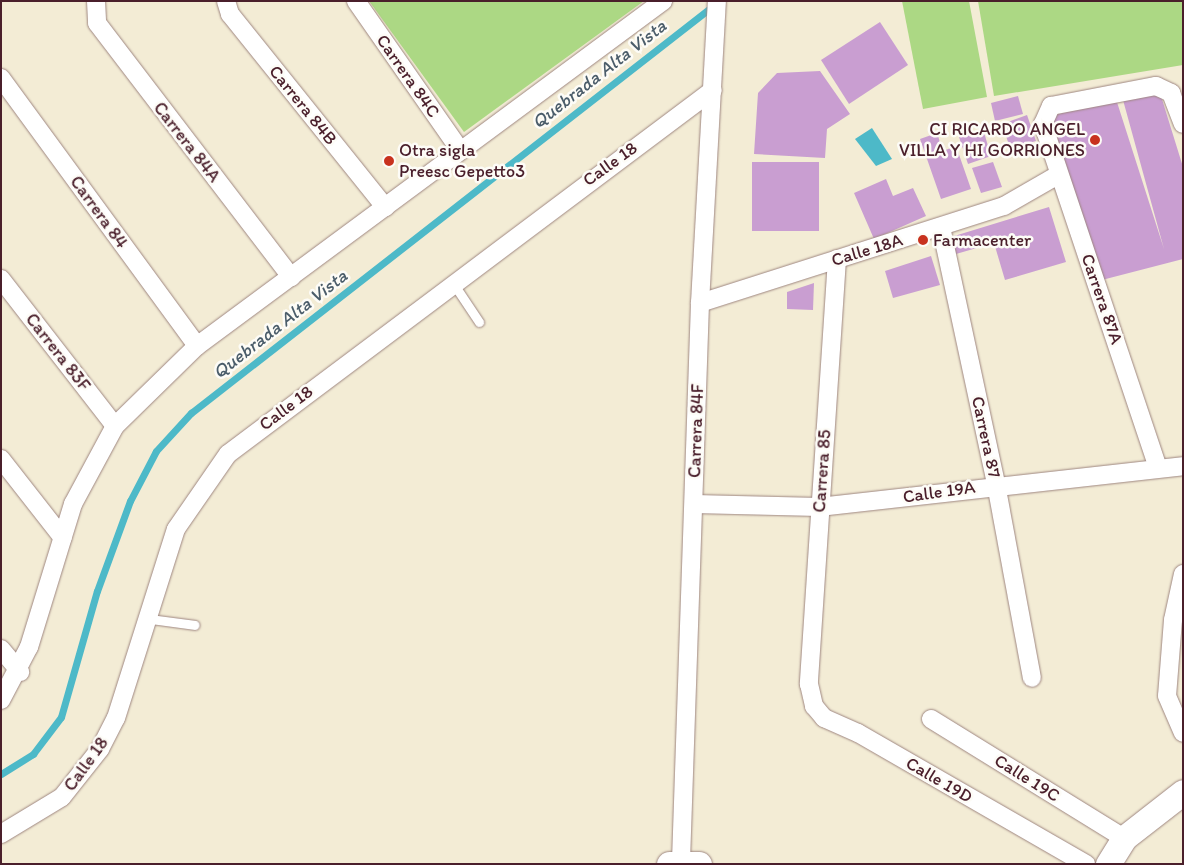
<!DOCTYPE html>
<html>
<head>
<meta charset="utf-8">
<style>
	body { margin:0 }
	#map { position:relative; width:1184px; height:865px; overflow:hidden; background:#f3ecd5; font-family:Itim,sans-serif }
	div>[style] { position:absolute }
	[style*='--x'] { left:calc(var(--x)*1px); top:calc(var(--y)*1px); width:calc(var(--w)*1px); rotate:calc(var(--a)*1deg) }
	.green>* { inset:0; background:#acd884 }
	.water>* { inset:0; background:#4db9c8 }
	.stream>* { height:7px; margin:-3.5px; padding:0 3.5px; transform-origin:3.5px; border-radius:3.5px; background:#4db9c8 }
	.building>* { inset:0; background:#c99ed1 }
	.roads { filter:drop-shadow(0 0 1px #9e8680) drop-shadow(0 0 1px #9e8680) }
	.lane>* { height:9px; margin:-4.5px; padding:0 4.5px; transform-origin:4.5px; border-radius:4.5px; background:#fff }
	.street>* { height:18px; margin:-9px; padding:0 9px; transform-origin:9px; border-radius:9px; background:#fff }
	.secondary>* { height:25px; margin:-12.5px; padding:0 12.5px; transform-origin:12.5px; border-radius:12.5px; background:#fff }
	.dots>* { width:14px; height:14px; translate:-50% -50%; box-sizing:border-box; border:2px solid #fdfcf7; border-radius:50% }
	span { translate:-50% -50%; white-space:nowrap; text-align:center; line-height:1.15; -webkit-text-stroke:5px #fdfcf7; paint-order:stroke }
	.street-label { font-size:18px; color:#4a1f2b }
	.poi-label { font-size:18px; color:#4a1f2b }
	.right { translate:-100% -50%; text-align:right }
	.left { translate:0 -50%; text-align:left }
	.water-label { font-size:19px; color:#4b5d6a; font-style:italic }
	.frame { position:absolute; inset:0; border:2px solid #4a1f2b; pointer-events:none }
</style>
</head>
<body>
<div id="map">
	<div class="green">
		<i style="clip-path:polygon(369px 1px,644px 1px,464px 132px)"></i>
		<i style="clip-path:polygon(902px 1px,969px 1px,987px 97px,923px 109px)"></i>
		<i style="clip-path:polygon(978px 1px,1183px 1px,1183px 65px,994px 96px)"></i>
	</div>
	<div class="water">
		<i style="clip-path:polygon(872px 128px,892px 159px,876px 166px,855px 139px)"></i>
	</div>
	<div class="stream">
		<i style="--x:1;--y:774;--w:38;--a:-32"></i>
		<i style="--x:33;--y:754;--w:46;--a:-52.9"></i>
		<i style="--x:61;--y:717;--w:131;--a:-74.1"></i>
		<i style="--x:97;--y:591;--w:96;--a:-69.9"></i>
		<i style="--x:130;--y:501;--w:56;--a:-62.5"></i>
		<i style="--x:156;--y:451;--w:52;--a:-47.4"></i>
		<i style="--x:191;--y:413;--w:663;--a:-37.96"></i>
	</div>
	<div class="building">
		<i style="clip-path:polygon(880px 22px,908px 65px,849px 104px,821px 60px)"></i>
		<i style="clip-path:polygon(820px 71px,850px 114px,827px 129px,825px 158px,754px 154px,758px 93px,777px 73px)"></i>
		<i style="clip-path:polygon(1147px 94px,1161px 96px,1183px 167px,1183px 259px,1098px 281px,1051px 116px,1116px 99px,1164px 249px,1123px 100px)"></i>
		<i style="clip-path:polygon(1018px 96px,1023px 114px,995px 121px,991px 103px)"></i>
		<i style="clip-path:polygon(1027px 115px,1036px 141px,1010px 148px,1002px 124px)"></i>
		<i style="clip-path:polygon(983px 129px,991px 156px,968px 164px,959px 137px)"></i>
		<i style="clip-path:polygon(937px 133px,943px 151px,956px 146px,971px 189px,941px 199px,920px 139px)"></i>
		<i style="clip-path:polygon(752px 162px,819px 162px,819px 231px,752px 231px)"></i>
		<i style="clip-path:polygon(993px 162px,1002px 187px,981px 193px,972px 168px)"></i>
		<i style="clip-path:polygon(886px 179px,893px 196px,913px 188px,926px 216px,874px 239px,854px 193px)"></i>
		<i style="clip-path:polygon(1049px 207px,1066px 262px,1005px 280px,994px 243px,956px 254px,951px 237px)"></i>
		<i style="clip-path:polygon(931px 256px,940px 285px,893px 298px,885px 271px)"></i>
		<i style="clip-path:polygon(814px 283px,813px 310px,787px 309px,787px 292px)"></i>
	</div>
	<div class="roads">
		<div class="lane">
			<i style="--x:453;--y:283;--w:47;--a:56.3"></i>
			<i style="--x:150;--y:619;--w:45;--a:7.6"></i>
		</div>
		<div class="street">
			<i style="--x:96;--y:1;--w:22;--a:87"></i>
			<i style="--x:97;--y:23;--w:320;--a:52.6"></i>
			<i style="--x:226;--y:1;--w:14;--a:73"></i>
			<i style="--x:230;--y:14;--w:248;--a:51.2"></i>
			<i style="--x:356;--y:1;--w:182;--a:55.1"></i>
			<i style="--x:1;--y:78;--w:332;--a:53.8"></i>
			<i style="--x:941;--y:227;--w:263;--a:77.9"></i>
			<i style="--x:996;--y:484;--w:197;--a:79.5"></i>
			<i style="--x:837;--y:259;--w:426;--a:93.8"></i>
			<i style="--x:809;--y:684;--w:23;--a:77"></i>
			<i style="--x:814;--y:706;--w:16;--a:50"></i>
			<i style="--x:824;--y:718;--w:37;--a:24"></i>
			<i style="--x:858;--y:733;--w:263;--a:29.9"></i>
			<i style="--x:1;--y:279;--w:186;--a:52.2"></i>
			<i style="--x:700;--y:303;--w:319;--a:-17.7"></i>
			<i style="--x:1004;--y:206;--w:62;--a:-29.9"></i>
			<i style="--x:1;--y:459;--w:100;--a:51.9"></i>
			<i style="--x:1158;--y:468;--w:363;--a:-108.5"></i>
			<i style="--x:1043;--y:124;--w:20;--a:-66"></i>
			<i style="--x:1051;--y:106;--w:107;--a:-10.8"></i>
			<i style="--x:1156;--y:86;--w:17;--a:25"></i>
			<i style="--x:1171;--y:93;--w:33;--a:69"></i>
			<i style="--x:694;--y:504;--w:125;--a:1.4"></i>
			<i style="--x:819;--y:507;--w:366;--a:-6.4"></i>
			<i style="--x:1183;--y:574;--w:47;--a:102.3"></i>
			<i style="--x:1173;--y:620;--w:76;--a:94.5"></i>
			<i style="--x:1167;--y:696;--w:40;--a:66.6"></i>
			<i style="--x:1;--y:649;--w:30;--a:50"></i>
			<i style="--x:1;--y:700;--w:60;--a:-62.2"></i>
			<i style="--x:29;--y:647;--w:150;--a:-72.9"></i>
			<i style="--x:73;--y:504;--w:89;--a:-61.7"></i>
			<i style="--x:115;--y:426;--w:115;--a:-44.3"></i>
			<i style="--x:197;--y:346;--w:580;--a:-36.51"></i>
			<i style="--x:931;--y:719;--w:227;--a:31.7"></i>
			<i style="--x:1;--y:834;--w:71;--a:-31.2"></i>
			<i style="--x:62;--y:797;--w:61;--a:-51.6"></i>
			<i style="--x:100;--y:749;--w:35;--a:-63"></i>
			<i style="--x:116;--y:718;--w:198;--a:-72.4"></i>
			<i style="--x:176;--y:529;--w:91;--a:-55.3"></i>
			<i style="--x:228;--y:454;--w:606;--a:-36.89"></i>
			<i style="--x:681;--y:861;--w:558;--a:-88.05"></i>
			<i style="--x:700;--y:303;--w:302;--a:-86.8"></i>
		</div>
		<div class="secondary">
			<i style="--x:669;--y:864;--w:30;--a:0"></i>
			<i style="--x:1108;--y:864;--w:31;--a:-58"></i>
			<i style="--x:1124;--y:838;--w:75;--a:-37.9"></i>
		</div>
	</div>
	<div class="dots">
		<i style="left:1095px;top:140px;background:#c8321e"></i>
		<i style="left:389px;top:161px;background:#c8321e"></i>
		<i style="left:923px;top:240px;background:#c8321e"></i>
	</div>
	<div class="street-label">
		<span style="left:408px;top:76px;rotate:55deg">Carrera 84C</span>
		<span style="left:303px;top:105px;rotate:51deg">Carrera 84B</span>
		<span style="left:187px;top:142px;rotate:52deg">Carrera 84A</span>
		<span style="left:610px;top:164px;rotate:-36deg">Calle 18</span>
		<span style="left:99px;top:212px;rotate:54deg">Carrera 84</span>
		<span style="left:867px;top:250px;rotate:-17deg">Calle 18A</span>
		<span style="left:1102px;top:299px;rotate:71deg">Carrera 87A</span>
		<span style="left:58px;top:352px;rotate:52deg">Carrera 83F</span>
		<span style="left:286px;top:408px;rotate:-37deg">Calle 18</span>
		<span style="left:696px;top:431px;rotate:-88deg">Carrera 84F</span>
		<span style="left:986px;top:437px;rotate:78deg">Carrera 87</span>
		<span style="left:822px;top:471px;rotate:-86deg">Carrera 85</span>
		<span style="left:939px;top:492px;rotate:-8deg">Calle 19A</span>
		<span style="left:86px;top:764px;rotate:-54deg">Calle 18</span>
		<span style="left:1027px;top:778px;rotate:32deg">Calle 19C</span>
		<span style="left:939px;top:780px;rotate:30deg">Calle 19D</span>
	</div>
	<div class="poi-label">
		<span class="right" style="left:1085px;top:140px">CI RICARDO ANGEL<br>VILLA Y HI GORRIONES</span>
		<span class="left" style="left:399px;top:161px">Otra sigla<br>Preesc Gepetto3</span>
		<span class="left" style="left:933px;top:240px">Farmacenter</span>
	</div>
	<div class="water-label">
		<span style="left:599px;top:74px;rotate:-38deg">Quebrada Alta Vista</span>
		<span style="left:280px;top:324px;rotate:-38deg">Quebrada Alta Vista</span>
	</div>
	<div class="frame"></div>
</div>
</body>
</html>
